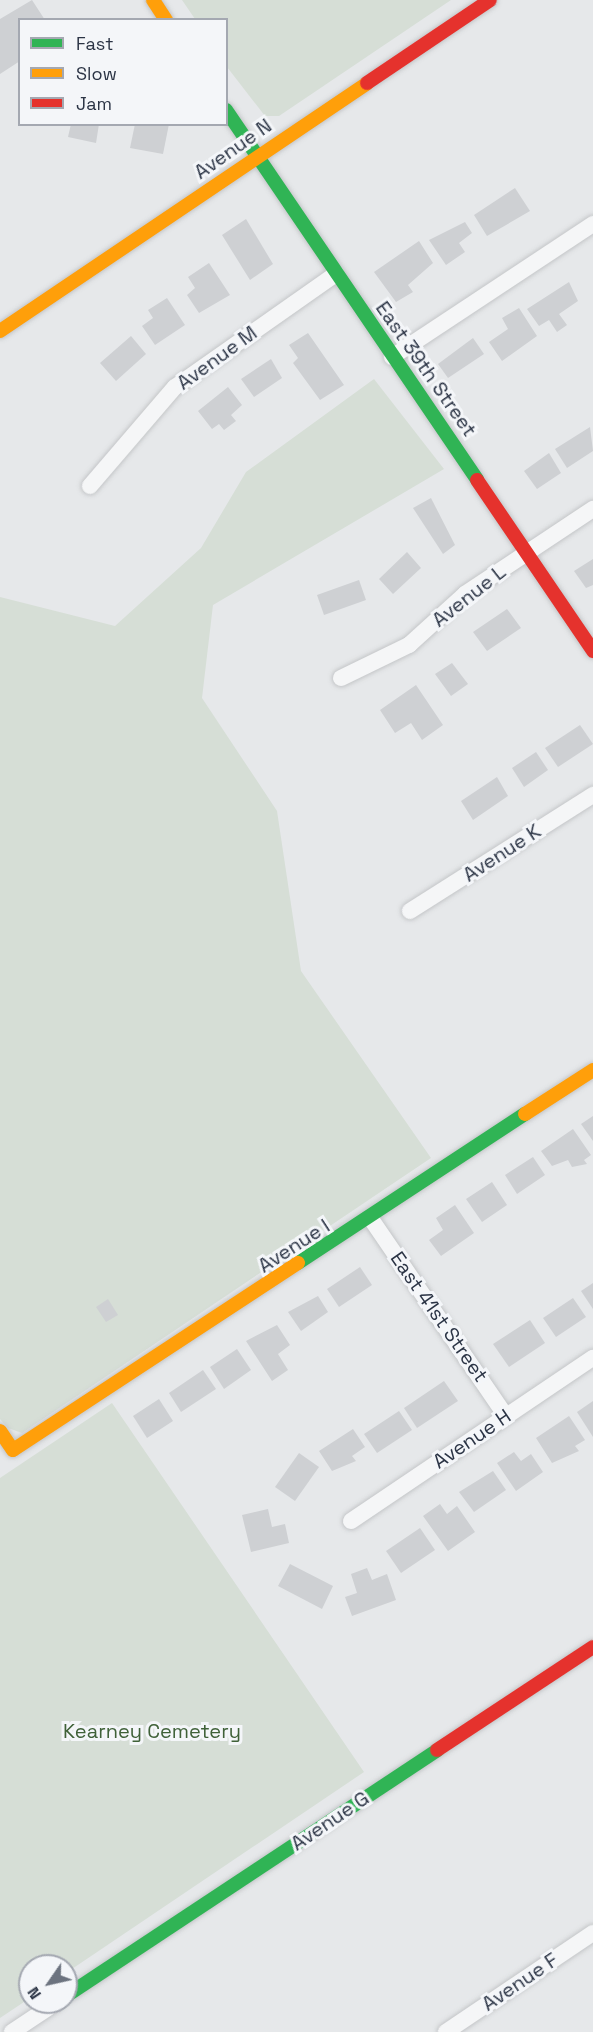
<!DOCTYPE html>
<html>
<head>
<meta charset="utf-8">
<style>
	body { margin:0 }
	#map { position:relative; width:593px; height:2032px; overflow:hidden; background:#e6e8ea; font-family:"Space Grotesk",sans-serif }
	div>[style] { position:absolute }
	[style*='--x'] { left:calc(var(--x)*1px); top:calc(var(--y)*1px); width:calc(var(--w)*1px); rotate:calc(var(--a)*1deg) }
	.green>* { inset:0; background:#d6ded6 }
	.building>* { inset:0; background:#ced0d3 }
	.roads { filter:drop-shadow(0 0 2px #c4c6c8) drop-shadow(0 0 2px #c4c6c8) }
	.street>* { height:16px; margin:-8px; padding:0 8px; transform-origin:8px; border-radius:8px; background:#f5f6f7 }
	.fast>* { height:14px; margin:-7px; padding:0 7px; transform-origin:7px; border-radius:7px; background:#30b455 }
	.slow>* { height:14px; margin:-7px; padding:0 7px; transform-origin:7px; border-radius:7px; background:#ff9f0a }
	.jam>* { height:14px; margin:-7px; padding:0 7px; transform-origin:7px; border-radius:7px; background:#e5322d }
	span { translate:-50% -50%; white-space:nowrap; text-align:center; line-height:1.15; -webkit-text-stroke:6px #f4f6f9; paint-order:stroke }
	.street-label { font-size:20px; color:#2b3445 }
	.park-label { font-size:20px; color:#3f6138 }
	.legend { position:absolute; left:18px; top:18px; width:210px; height:108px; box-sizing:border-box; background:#f4f6f9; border:2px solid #a4a8b1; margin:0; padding:8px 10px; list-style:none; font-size:18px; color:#2b3445 }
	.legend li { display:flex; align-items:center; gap:12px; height:30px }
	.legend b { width:30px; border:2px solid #a4a8b1 }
	.north { position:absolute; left:18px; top:1954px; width:60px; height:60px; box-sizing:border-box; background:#f4f6f9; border:2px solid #a4a8b1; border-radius:50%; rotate:236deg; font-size:16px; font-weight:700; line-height:24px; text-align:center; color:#2b3445 }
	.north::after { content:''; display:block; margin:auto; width:21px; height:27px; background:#6c737f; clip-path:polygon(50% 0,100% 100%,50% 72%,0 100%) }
</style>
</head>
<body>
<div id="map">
	<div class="green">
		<i style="clip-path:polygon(182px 0,451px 0,279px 116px,265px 116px,227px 67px,226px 20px,195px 19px)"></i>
		<i style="clip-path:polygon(374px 379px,444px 469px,213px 605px,202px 698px,277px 811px,301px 971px,431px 1158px,22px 1433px,8px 1428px,0 1419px,0 597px,115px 626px,201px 548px,246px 472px)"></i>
		<i style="clip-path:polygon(112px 1403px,364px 1772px,66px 1973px,66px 1966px,30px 1966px,30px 1998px,0 2018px,0 1478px)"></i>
	</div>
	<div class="building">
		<i style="clip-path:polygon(32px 0,45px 20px,20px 20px,20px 61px,0 74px,0 19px)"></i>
		<i style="clip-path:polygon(71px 124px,99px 124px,96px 143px,68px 137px)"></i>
		<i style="clip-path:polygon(135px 124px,169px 124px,163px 154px,130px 148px)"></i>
		<i style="clip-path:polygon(515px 188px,530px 211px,487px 236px,474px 215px)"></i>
		<i style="clip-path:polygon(246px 219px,273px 264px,250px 280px,222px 235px)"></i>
		<i style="clip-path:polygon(465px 222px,472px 233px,459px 243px,465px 252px,446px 265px,429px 240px)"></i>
		<i style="clip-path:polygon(419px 241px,433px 263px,408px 285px,413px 292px,396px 302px,374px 272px)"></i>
		<i style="clip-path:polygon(209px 263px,230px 295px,199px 313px,187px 295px,195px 288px,188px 277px)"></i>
		<i style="clip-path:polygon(569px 282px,578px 301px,559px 314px,567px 325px,557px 332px,549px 320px,539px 326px,527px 309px)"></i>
		<i style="clip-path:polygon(167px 298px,185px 325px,155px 345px,142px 326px,153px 318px,148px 310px)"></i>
		<i style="clip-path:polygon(519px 308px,537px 336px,502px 361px,489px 342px,508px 329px,502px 318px)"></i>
		<i style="clip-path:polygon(308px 333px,344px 385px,320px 400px,293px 363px,298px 358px,289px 345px)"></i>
		<i style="clip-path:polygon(131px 336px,146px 354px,116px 381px,100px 363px)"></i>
		<i style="clip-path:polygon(473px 338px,484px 354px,448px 378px,438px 364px)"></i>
		<i style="clip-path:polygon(271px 359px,282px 378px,254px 397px,241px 379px)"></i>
		<i style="clip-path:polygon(228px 387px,242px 405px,231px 415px,236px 421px,224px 430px,219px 424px,212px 429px,198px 411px)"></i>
		<i style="clip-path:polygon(590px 427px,593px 451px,567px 468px,555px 449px)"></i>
		<i style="clip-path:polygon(549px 453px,561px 473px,537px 489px,524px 471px)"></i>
		<i style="clip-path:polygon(431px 498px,455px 545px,443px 554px,413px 508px)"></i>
		<i style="clip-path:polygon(407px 552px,421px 568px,393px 594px,379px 579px)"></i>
		<i style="clip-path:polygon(593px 559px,593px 585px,586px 588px,574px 571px)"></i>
		<i style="clip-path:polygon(359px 580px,366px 600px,324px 615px,317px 595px)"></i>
		<i style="clip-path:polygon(507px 609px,521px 628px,487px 651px,473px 632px)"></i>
		<i style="clip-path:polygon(452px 663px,468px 684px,451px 696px,435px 674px)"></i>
		<i style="clip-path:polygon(416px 685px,443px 725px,422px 740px,411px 723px,395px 733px,380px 710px)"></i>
		<i style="clip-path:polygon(580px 725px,593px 744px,558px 767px,545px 748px)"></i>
		<i style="clip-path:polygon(536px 752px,548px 770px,524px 787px,512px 768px)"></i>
		<i style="clip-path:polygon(497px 777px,508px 796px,473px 820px,461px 801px)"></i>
		<i style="clip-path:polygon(593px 1116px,593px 1141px,581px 1124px)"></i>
		<i style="clip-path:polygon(573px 1129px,591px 1155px,584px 1160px,587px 1164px,572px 1167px,568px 1160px,552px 1166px,541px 1151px)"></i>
		<i style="clip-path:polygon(533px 1157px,545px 1175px,517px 1194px,505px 1175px)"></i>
		<i style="clip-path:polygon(492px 1182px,507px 1205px,482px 1222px,466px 1199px)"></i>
		<i style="clip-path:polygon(455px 1205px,474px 1233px,441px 1256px,429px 1240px,443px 1230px,436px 1218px)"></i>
		<i style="clip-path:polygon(360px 1267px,372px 1285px,339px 1307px,327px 1289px)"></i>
		<i style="clip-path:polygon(593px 1283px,593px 1309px,581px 1291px)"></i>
		<i style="clip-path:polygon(318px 1296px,328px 1312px,301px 1331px,288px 1312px)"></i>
		<i style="clip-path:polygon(573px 1298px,586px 1317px,556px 1337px,543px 1318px)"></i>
		<i style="clip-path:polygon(108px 1299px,118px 1315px,106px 1322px,96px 1307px)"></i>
		<i style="clip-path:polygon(530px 1320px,545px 1343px,509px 1367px,493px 1344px)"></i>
		<i style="clip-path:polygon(277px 1325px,290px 1345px,278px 1354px,288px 1370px,272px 1381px,246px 1341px)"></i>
		<i style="clip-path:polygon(237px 1349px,251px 1370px,224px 1389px,210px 1367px)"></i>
		<i style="clip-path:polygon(203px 1370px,216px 1389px,181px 1412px,169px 1393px)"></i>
		<i style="clip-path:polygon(444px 1381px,458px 1401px,417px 1428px,404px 1408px)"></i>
		<i style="clip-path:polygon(159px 1399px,173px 1421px,147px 1438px,133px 1416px)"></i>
		<i style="clip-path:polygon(593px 1401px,593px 1437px,577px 1412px)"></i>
		<i style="clip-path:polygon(399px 1411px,412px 1430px,377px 1453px,364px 1434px)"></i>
		<i style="clip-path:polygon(569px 1416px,585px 1440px,575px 1446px,579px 1451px,552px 1463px,536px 1438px)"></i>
		<i style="clip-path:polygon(353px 1429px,365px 1447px,352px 1456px,356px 1461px,332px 1471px,319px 1451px)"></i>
		<i style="clip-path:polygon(514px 1452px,521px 1461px,531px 1454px,543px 1472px,516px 1491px,497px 1463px)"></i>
		<i style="clip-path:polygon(299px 1453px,319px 1467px,295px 1501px,275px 1487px)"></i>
		<i style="clip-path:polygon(493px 1471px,506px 1490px,474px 1512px,459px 1492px)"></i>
		<i style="clip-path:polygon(440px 1504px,447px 1514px,457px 1506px,475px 1532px,448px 1551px,423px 1516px)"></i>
		<i style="clip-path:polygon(268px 1509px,272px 1527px,285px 1524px,289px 1543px,251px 1552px,242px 1515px)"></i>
		<i style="clip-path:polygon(420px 1528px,435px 1550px,401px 1573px,386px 1551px)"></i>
		<i style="clip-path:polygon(290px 1564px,333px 1586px,322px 1609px,278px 1586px)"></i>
		<i style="clip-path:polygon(367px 1568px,372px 1580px,387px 1574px,396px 1600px,352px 1616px,345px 1597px,357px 1593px,351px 1574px)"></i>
	</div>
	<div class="roads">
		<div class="street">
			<i style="--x:392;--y:357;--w:241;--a:-33.5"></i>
			<i style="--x:90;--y:486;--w:130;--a:-49.4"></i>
			<i style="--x:175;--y:387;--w:197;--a:-35.1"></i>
			<i style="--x:341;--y:678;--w:76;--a:-25.9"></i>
			<i style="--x:409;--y:645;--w:76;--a:-42.3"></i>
			<i style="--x:465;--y:594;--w:154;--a:-33.6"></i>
			<i style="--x:410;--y:911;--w:217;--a:-32.4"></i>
			<i style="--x:371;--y:1219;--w:239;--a:55.6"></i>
			<i style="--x:351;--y:1521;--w:292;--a:-34"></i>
			<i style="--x:12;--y:2032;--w:54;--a:-33.7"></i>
			<i style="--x:446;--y:2032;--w:177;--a:-34"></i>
		</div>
		<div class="fast">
			<i style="--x:226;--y:110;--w:447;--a:55.8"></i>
			<i style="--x:298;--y:1263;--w:272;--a:-33.3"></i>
			<i style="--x:66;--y:1996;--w:445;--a:-33.5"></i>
		</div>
		<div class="slow">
			<i style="--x:153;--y:0;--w:24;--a:57"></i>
			<i style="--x:0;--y:331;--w:443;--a:-34"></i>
			<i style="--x:525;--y:1114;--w:81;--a:-32.9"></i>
			<i style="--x:0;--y:1431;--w:23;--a:56"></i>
			<i style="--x:13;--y:1450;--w:341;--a:-33.3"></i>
		</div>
		<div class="jam">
			<i style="--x:367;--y:83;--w:148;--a:-34"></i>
			<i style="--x:477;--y:480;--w:207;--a:55.8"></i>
			<i style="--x:437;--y:1750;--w:187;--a:-33.4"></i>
		</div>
	</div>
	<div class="street-label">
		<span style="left:233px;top:149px;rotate:-35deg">Avenue N</span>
		<span style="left:217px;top:358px;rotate:-36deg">Avenue M</span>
		<span style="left:426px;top:369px;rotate:55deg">East 39th Street</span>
		<span style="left:469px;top:596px;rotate:-38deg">Avenue L</span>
		<span style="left:502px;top:853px;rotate:-33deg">Avenue K</span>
		<span style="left:294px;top:1246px;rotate:-33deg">Avenue I</span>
		<span style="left:439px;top:1317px;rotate:55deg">East 41st Street</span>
		<span style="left:472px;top:1439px;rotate:-34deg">Avenue H</span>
		<span style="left:330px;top:1821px;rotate:-34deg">Avenue G</span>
		<span style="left:520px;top:1982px;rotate:-34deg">Avenue F</span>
	</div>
	<div class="park-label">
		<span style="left:152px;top:1731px">Kearney Cemetery</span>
	</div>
	<ul class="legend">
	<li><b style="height:8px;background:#30b455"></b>Fast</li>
	<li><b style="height:8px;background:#ff9f0a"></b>Slow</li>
	<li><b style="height:8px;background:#e5322d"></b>Jam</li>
	</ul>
	<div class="north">N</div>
</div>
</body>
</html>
